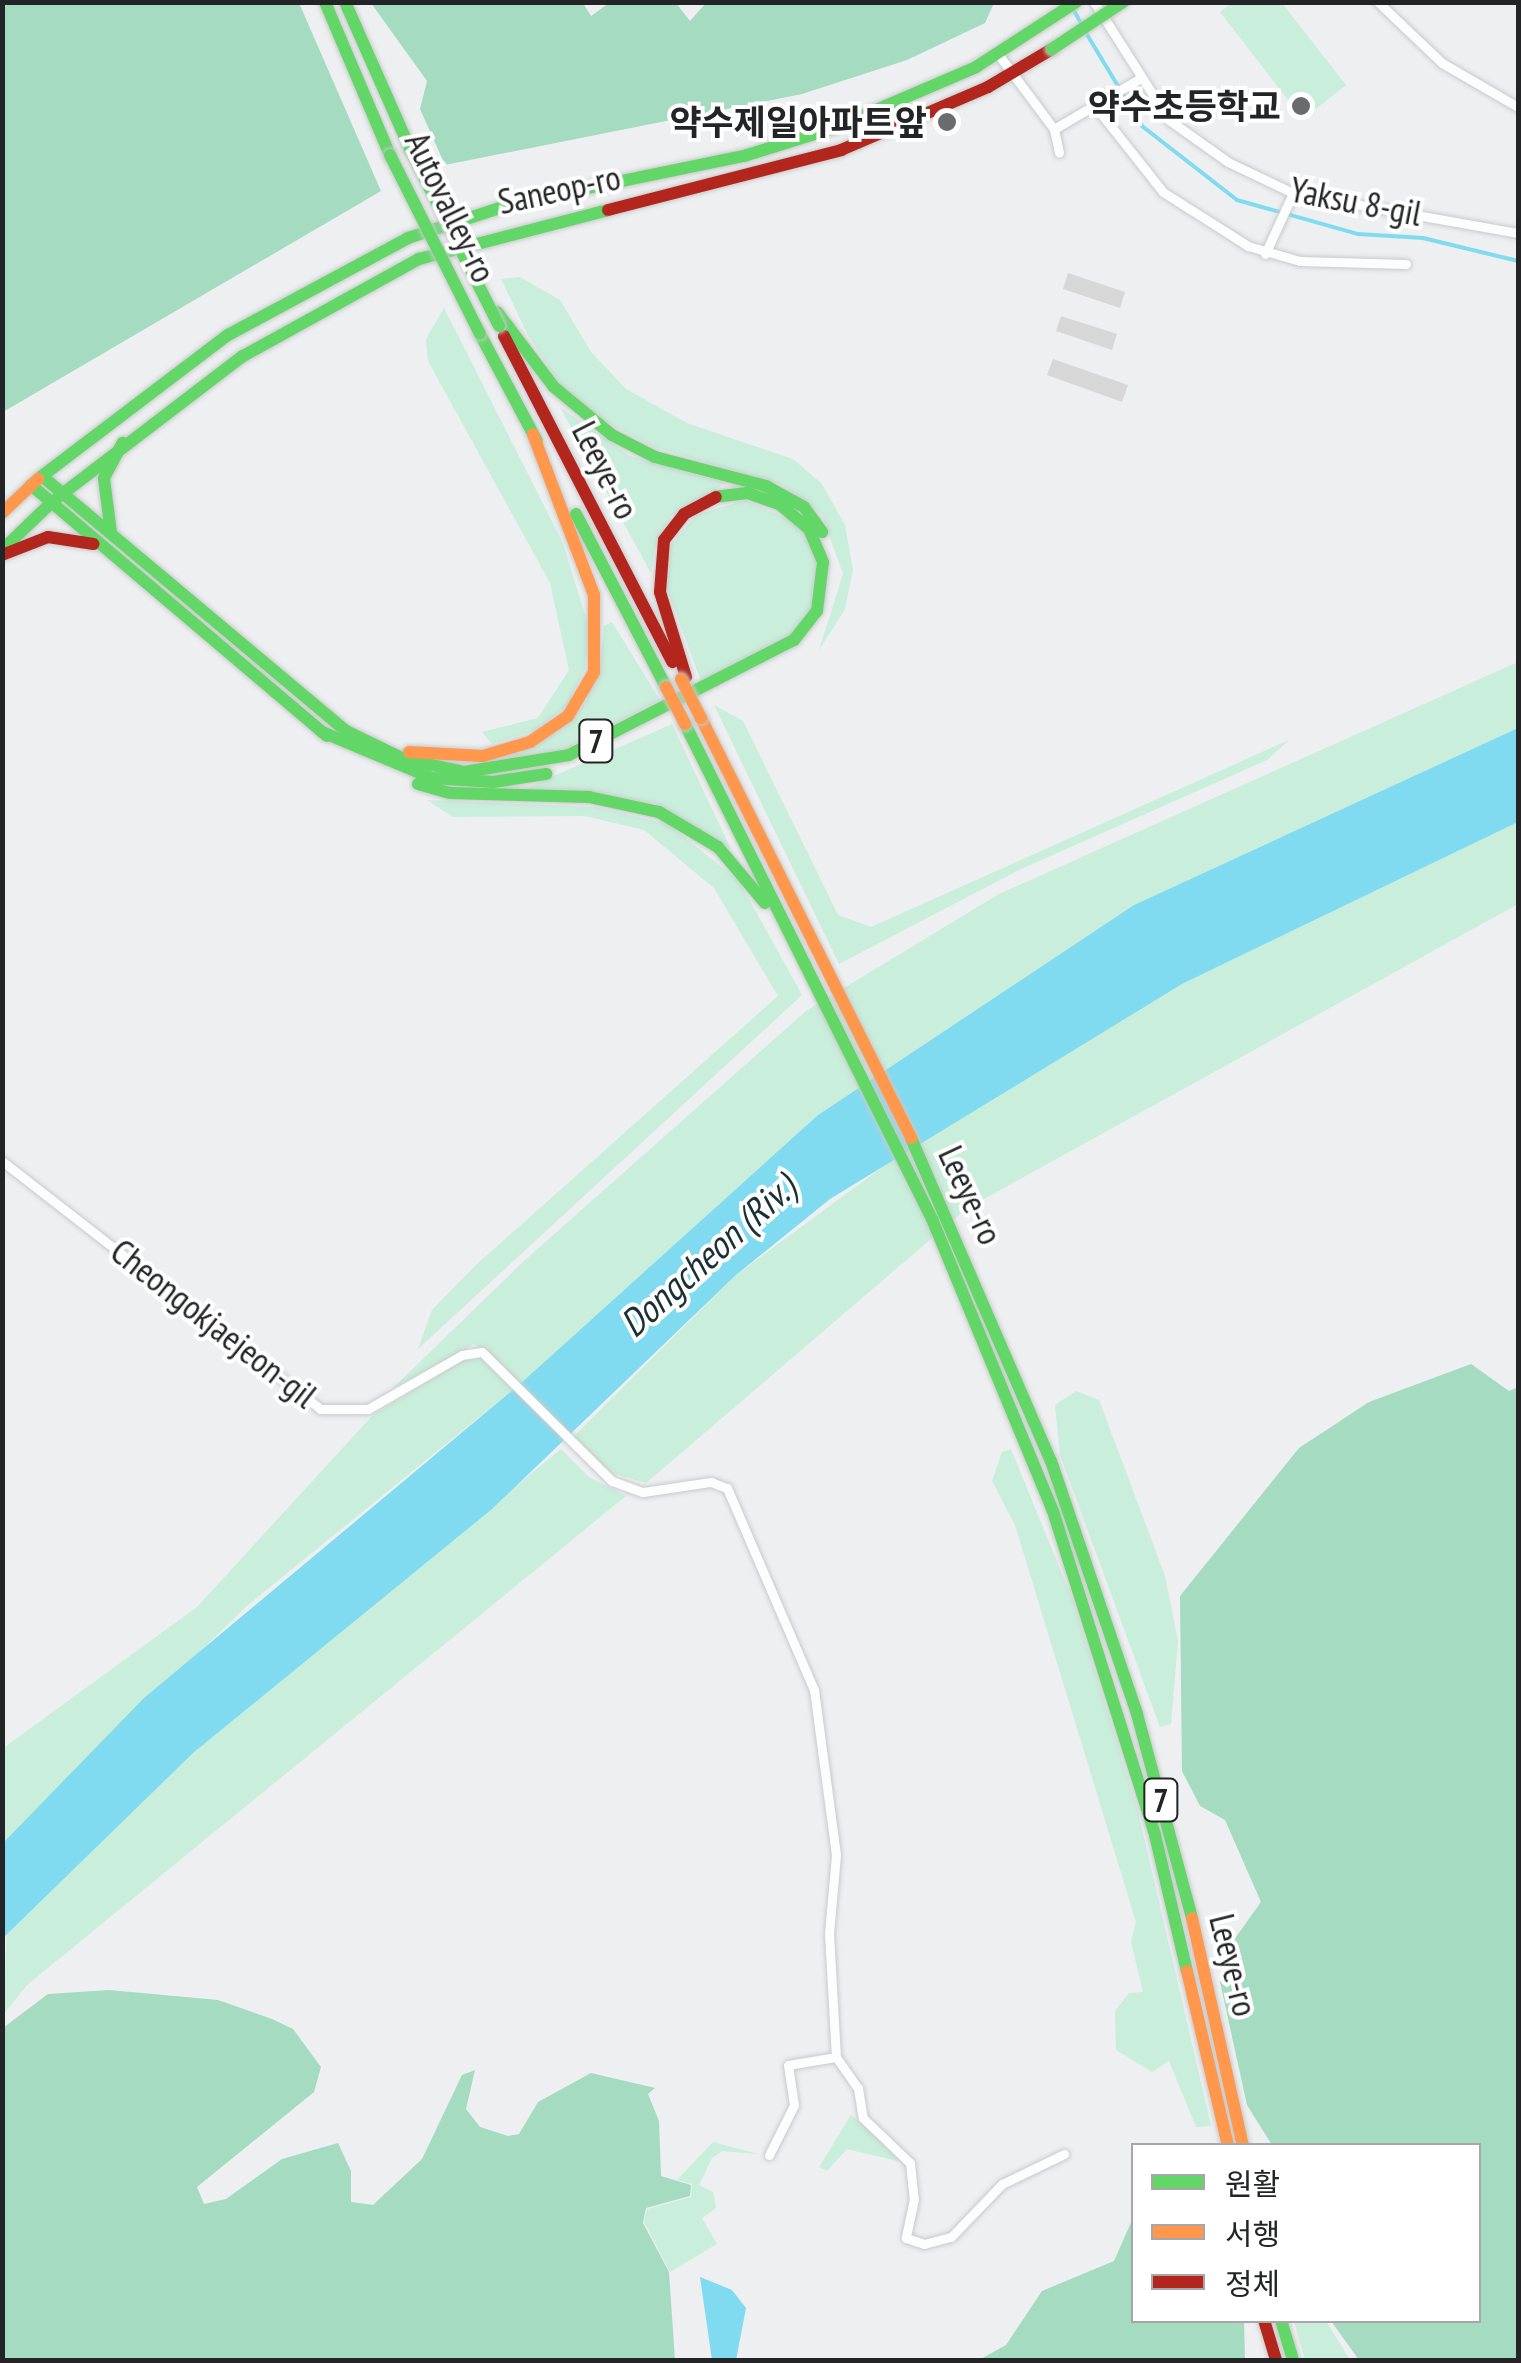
<!DOCTYPE html>
<html>
<head>
<meta charset="utf-8">
<style>
	body { margin:0 }
	#map { position:relative; width:1521px; height:2363px; overflow:hidden; background:#edeff1; font-family:"PT Sans Narrow","Noto Sans KR",sans-serif }
	div>[style] { position:absolute }
	[style*='--x'] { left:calc(var(--x)*1px); top:calc(var(--y)*1px); width:calc(var(--w)*1px); rotate:calc(var(--a)*1deg) }
	.green>* { inset:0; background:#c9eedc }
	.forest>* { inset:0; background:#a4dbc1 }
	.water>* { inset:0; background:#80dbf0 }
	.stream>* { height:4px; margin:-2px; padding:0 2px; transform-origin:2px; border-radius:2px; background:#80dbf0 }
	.building>* { inset:0; background:#d7d7d7 }
	.roads { filter:drop-shadow(0 0 2px #c9cacb) drop-shadow(0 0 2px #c9cacb) }
	.street>* { height:9px; margin:-4.5px; padding:0 4.5px; transform-origin:4.5px; border-radius:4.5px; background:#fcfdfd }
	.fast>* { height:12px; margin:-6px; padding:0 6px; transform-origin:6px; border-radius:6px; background:#63d668 }
	.slow>* { height:12px; margin:-6px; padding:0 6px; transform-origin:6px; border-radius:6px; background:#ff974d }
	.jam>* { height:12px; margin:-6px; padding:0 6px; transform-origin:6px; border-radius:6px; background:#b3261e }
	.bridges { filter:drop-shadow(0 0 2px #c9cacb) drop-shadow(0 0 2px #c9cacb) }
	.fast-bridge>* { height:12px; margin:-6px; padding:0 6px; transform-origin:6px; border-radius:6px; background:#63d668 }
	.slow-bridge>* { height:12px; margin:-6px; padding:0 6px; transform-origin:6px; border-radius:6px; background:#ff974d }
	.dots>* { width:28px; height:28px; translate:-50% -50%; box-sizing:border-box; border:5px solid #fff; border-radius:50% }
	span { translate:-50% -50%; white-space:nowrap; text-align:center; line-height:1.15; -webkit-text-stroke:8px #fff; paint-order:stroke }
	.shield-label span { padding:2px 8px; background:#fff; border:2px solid; border-radius:8px; -webkit-text-stroke-width:0 }
	.shield-label { font-size:32px; color:#232425; font-weight:700 }
	.poi-label { font-size:35px; color:#232425; font-weight:700 }
	.right { translate:-100% -50%; text-align:right }
	.street-label { font-size:35px; color:#232425 }
	.water-label { font-size:38px; color:#1a3035; font-style:italic }
	.frame { position:absolute; inset:0; border:5px solid #232425; pointer-events:none }
	.legend { position:absolute; left:1131px; top:2143px; width:350px; height:180px; box-sizing:border-box; background:#fff; border:2px solid #a7a7a8; margin:0; padding:12px 18px; list-style:none; font-size:30px; color:#232425 }
	.legend li { display:flex; align-items:center; gap:20px; height:50px }
	.legend b { width:50px; border:2px solid #a7a7a8 }
</style>
</head>
<body>
<div id="map">
	<div class="green">
		<i style="clip-path:polygon(1232px 3px,1282px 3px,1346px 85px,1303px 119px,1220px 12px)"></i>
		<i style="clip-path:polygon(520px 277px,560px 300px,591px 352px,626px 389px,687px 423px,793px 459px,822px 484px,845px 525px,853px 570px,845px 609px,819px 650px,843px 574px,822px 515px,783px 485px,654px 447px,601px 419px,558px 381px,528px 335px,501px 279px)"></i>
		<i style="clip-path:polygon(444px 308px,563px 543px,589px 628px,585px 669px,566px 707px,534px 731px,492px 744px,482px 732px,538px 718px,569px 670px,550px 583px,428px 361px,426px 339px)"></i>
		<i style="clip-path:polygon(560px 407px,630px 456px,726px 483px,671px 516px,656px 541px,651px 573px)"></i>
		<i style="clip-path:polygon(745px 500px,799px 524px,816px 555px,816px 601px,791px 635px,701px 681px,666px 586px,671px 545px,696px 515px)"></i>
		<i style="clip-path:polygon(612px 622px,660px 700px,564px 750px,508px 764px,507px 755px,557px 733px,584px 704px,600px 668px,604px 626px)"></i>
		<i style="clip-path:polygon(1518px 662px,1518px 728px,1134px 905px,818px 1115px,520px 1384px,249px 1604px,3px 1843px,2px 1749px,197px 1607px,373px 1415px,463px 1360px,495px 1357px,474px 1344px,393px 1388px,525px 1260px,806px 1011px,999px 894px)"></i>
		<i style="clip-path:polygon(714px 705px,743px 721px,838px 915px,871px 927px,1289px 740px,1267px 760px,1021px 869px,839px 964px)"></i>
		<i style="clip-path:polygon(672px 724px,731px 849px,653px 803px,520px 791px)"></i>
		<i style="clip-path:polygon(427px 800px,595px 807px,668px 824px,739px 881px,802px 995px,418px 1349px,432px 1310px,477px 1264px,778px 996px,714px 888px,644px 830px,585px 816px,453px 817px)"></i>
		<i style="clip-path:polygon(1518px 822px,1518px 904px,966px 1209px,646px 1483px,608px 1472px,571px 1439px,736px 1275px,937px 1127px,1182px 984px)"></i>
		<i style="clip-path:polygon(1076px 1391px,1099px 1400px,1165px 1576px,1178px 1641px,1171px 1724px,1160px 1727px,1060px 1455px,1055px 1405px)"></i>
		<i style="clip-path:polygon(561px 1449px,589px 1477px,626px 1496px,27px 1985px,3px 2015px,7px 1930px,193px 1753px)"></i>
		<i style="clip-path:polygon(1011px 1449px,1072px 1598px,1137px 1807px,1211px 2126px,1196px 2127px,1169px 2061px,1152px 2072px,1116px 2050px,1115px 2011px,1129px 1993px,1143px 1992px,1131px 1942px,1136px 1922px,1015px 1525px,992px 1481px,1002px 1452px)"></i>
		<i style="clip-path:polygon(851px 2115px,901px 2157px,902px 2162px,847px 2149px,827px 2171px,819px 2167px)"></i>
		<i style="clip-path:polygon(713px 2142px,758px 2154px,722px 2151px,712px 2158px,699px 2185px,713px 2192px,716px 2208px,702px 2218px,717px 2244px,670px 2272px,644px 2222px,647px 2209px,691px 2197px,692px 2184px,677px 2180px)"></i>
		<i style="clip-path:polygon(1294px 2321px,1326px 2321px,1350px 2360px,1305px 2360px)"></i>
	</div>
	<div class="forest">
		<i style="clip-path:polygon(3px 2px,299px 3px,381px 191px,3px 412px)"></i>
		<i style="clip-path:polygon(371px 3px,583px 3px,591px 16px,609px 3px,676px 3px,690px 21px,706px 3px,994px 3px,985px 23px,907px 60px,802px 94px,445px 165px,420px 109px,427px 81px)"></i>
		<i style="clip-path:polygon(1471px 1364px,1509px 1391px,1518px 1387px,1518px 2360px,1359px 2360px,1331px 2321px,1478px 2320px,1478px 2146px,1272px 2145px,1247px 2105px,1220px 1982px,1231px 1944px,1261px 1902px,1225px 1820px,1200px 1806px,1182px 1771px,1180px 1596px,1299px 1448px,1369px 1402px)"></i>
		<i style="clip-path:polygon(109px 1990px,218px 2000px,272px 2019px,293px 2029px,321px 2067px,314px 2092px,197px 2187px,204px 2204px,226px 2199px,282px 2159px,338px 2143px,351px 2171px,351px 2202px,373px 2205px,422px 2159px,462px 2075px,475px 2070px,466px 2109px,480px 2127px,508px 2136px,519px 2134px,538px 2102px,591px 2073px,655px 2088px,648px 2094px,659px 2121px,661px 2176px,691px 2185px,690px 2196px,646px 2208px,643px 2223px,669px 2272px,675px 2360px,3px 2360px,3px 2028px,48px 1994px)"></i>
		<i style="clip-path:polygon(1133px 2218px,1134px 2320px,1244px 2321px,1245px 2360px,979px 2360px,1006px 2345px,1042px 2291px,1114px 2261px)"></i>
	</div>
	<div class="water">
		<i style="clip-path:polygon(1518px 728px,1518px 822px,1182px 984px,830px 1199px,736px 1275px,492px 1509px,193px 1753px,3px 1938px,3px 1843px,144px 1698px,520px 1384px,818px 1115px,1134px 905px)"></i>
		<i style="clip-path:polygon(700px 2277px,732px 2290px,746px 2308px,736px 2360px,712px 2360px)"></i>
	</div>
	<div class="stream">
		<i style="--x:1072;--y:7;--w:21;--a:61"></i>
		<i style="--x:1086;--y:33;--w:109;--a:58.9"></i>
		<i style="--x:1142;--y:126;--w:120;--a:37.9"></i>
		<i style="--x:1237;--y:200;--w:126;--a:15.7"></i>
		<i style="--x:1358;--y:234;--w:65;--a:3.5"></i>
		<i style="--x:1423;--y:238;--w:98;--a:13.6"></i>
	</div>
	<div class="building">
		<i style="clip-path:polygon(1068px 273px,1125px 292px,1120px 308px,1063px 289px)"></i>
		<i style="clip-path:polygon(1061px 316px,1117px 334px,1112px 350px,1056px 331px)"></i>
		<i style="clip-path:polygon(1053px 359px,1128px 385px,1122px 402px,1047px 375px)"></i>
	</div>
	<div class="roads">
		<div class="street">
			<i style="--x:1094;--y:2;--w:140;--a:57.6"></i>
			<i style="--x:1169;--y:120;--w:72;--a:35.4"></i>
			<i style="--x:1228;--y:162;--w:72;--a:25.5"></i>
			<i style="--x:1293;--y:193;--w:229;--a:10.1"></i>
			<i style="--x:1378;--y:2;--w:88;--a:43.6"></i>
			<i style="--x:1442;--y:63;--w:88;--a:30.1"></i>
			<i style="--x:998;--y:54;--w:94;--a:53.3"></i>
			<i style="--x:1054;--y:129;--w:24;--a:78"></i>
			<i style="--x:1095;--y:106;--w:110;--a:51.7"></i>
			<i style="--x:1163;--y:192;--w:101;--a:32.4"></i>
			<i style="--x:1248;--y:246;--w:54;--a:16.1"></i>
			<i style="--x:1300;--y:261;--w:106;--a:1.6"></i>
			<i style="--x:1054;--y:129;--w:99;--a:-30.5"></i>
			<i style="--x:1265;--y:254;--w:67;--a:-65.3"></i>
			<i style="--x:2;--y:1161;--w:403;--a:37.9"></i>
			<i style="--x:320;--y:1409;--w:48;--a:0"></i>
			<i style="--x:368;--y:1409;--w:108;--a:-29.9"></i>
			<i style="--x:462;--y:1355;--w:20;--a:-9"></i>
			<i style="--x:482;--y:1352;--w:183;--a:44.8"></i>
			<i style="--x:612;--y:1481;--w:33;--a:20"></i>
			<i style="--x:643;--y:1492;--w:69;--a:-8.4"></i>
			<i style="--x:711;--y:1482;--w:17;--a:21"></i>
			<i style="--x:727;--y:1488;--w:220;--a:66.7"></i>
			<i style="--x:814;--y:1690;--w:166;--a:82.4"></i>
			<i style="--x:836;--y:1855;--w:78;--a:95.1"></i>
			<i style="--x:829;--y:1933;--w:124;--a:86.8"></i>
			<i style="--x:836;--y:2057;--w:38;--a:55"></i>
			<i style="--x:858;--y:2088;--w:30;--a:81"></i>
			<i style="--x:863;--y:2118;--w:65;--a:43.8"></i>
			<i style="--x:910;--y:2163;--w:36;--a:84"></i>
			<i style="--x:914;--y:2199;--w:40;--a:102"></i>
			<i style="--x:906;--y:2238;--w:19;--a:18"></i>
			<i style="--x:924;--y:2244;--w:28;--a:-15"></i>
			<i style="--x:951;--y:2237;--w:74;--a:-46.1"></i>
			<i style="--x:1002;--y:2184;--w:69;--a:-25.8"></i>
			<i style="--x:769;--y:2155;--w:56;--a:-63.4"></i>
			<i style="--x:794;--y:2105;--w:40;--a:-98.5"></i>
			<i style="--x:788;--y:2065;--w:49;--a:-9.5"></i>
		</div>
		<div class="fast">
			<i style="--x:325;--y:2;--w:166;--a:67"></i>
			<i style="--x:345;--y:2;--w:161;--a:66.1"></i>
			<i style="--x:497;--y:312;--w:94;--a:52.8"></i>
			<i style="--x:554;--y:387;--w:75;--a:39.6"></i>
			<i style="--x:612;--y:435;--w:48;--a:27.1"></i>
			<i style="--x:655;--y:457;--w:115;--a:14.6"></i>
			<i style="--x:766;--y:486;--w:43;--a:28.9"></i>
			<i style="--x:804;--y:507;--w:31;--a:54"></i>
			<i style="--x:480;--y:334;--w:121;--a:62"></i>
			<i style="--x:42;--y:476;--w:233;--a:-37.2"></i>
			<i style="--x:228;--y:335;--w:204;--a:-28.3"></i>
			<i style="--x:408;--y:238;--w:113;--a:-18.1"></i>
			<i style="--x:515;--y:203;--w:234;--a:-11.6"></i>
			<i style="--x:744;--y:156;--w:94;--a:-17.3"></i>
			<i style="--x:834;--y:128;--w:155;--a:-23.2"></i>
			<i style="--x:976;--y:67;--w:119;--a:-33"></i>
			<i style="--x:42;--y:476;--w:397;--a:40"></i>
			<i style="--x:346;--y:731;--w:64;--a:25.8"></i>
			<i style="--x:404;--y:759;--w:61;--a:12.2"></i>
			<i style="--x:464;--y:772;--w:106;--a:-9.2"></i>
			<i style="--x:569;--y:755;--w:253;--a:-27.1"></i>
			<i style="--x:794;--y:640;--w:37;--a:-52"></i>
			<i style="--x:817;--y:611;--w:49;--a:-83"></i>
			<i style="--x:823;--y:562;--w:36;--a:-113"></i>
			<i style="--x:809;--y:529;--w:39;--a:-140"></i>
			<i style="--x:779;--y:504;--w:34;--a:-161"></i>
			<i style="--x:747;--y:493;--w:31;--a:173"></i>
			<i style="--x:31;--y:485;--w:388;--a:40.3"></i>
			<i style="--x:57;--y:498;--w:234;--a:-37.4"></i>
			<i style="--x:243;--y:356;--w:201;--a:-28.9"></i>
			<i style="--x:419;--y:259;--w:195;--a:-14.5"></i>
			<i style="--x:576;--y:514;--w:195;--a:62.5"></i>
			<i style="--x:111;--y:533;--w:55;--a:-97.3"></i>
			<i style="--x:104;--y:478;--w:40;--a:-62"></i>
			<i style="--x:2;--y:550;--w:68;--a:-43.8"></i>
			<i style="--x:685;--y:724;--w:553;--a:63.48"></i>
			<i style="--x:932;--y:1219;--w:316;--a:67.5"></i>
			<i style="--x:1053;--y:1511;--w:340;--a:72.5"></i>
			<i style="--x:1155;--y:1835;--w:140;--a:76.8"></i>
			<i style="--x:322;--y:732;--w:119;--a:22.7"></i>
			<i style="--x:432;--y:778;--w:61;--a:3.8"></i>
			<i style="--x:493;--y:782;--w:54;--a:-8.6"></i>
			<i style="--x:418;--y:784;--w:33;--a:16"></i>
			<i style="--x:450;--y:793;--w:139;--a:1.6"></i>
			<i style="--x:589;--y:797;--w:72;--a:12.1"></i>
			<i style="--x:659;--y:812;--w:69;--a:30.7"></i>
			<i style="--x:718;--y:847;--w:73;--a:50"></i>
			<i style="--x:911;--y:1138;--w:352;--a:66.6"></i>
			<i style="--x:1051;--y:1461;--w:267;--a:71.2"></i>
			<i style="--x:1137;--y:1714;--w:211;--a:74.9"></i>
			<i style="--x:1281;--y:2320;--w:42;--a:73.3"></i>
		</div>
		<div class="slow">
			<i style="--x:2;--y:513;--w:50;--a:-43.4"></i>
			<i style="--x:701;--y:718;--w:470;--a:63.4"></i>
			<i style="--x:409;--y:752;--w:74;--a:3.1"></i>
			<i style="--x:483;--y:756;--w:49;--a:-16.6"></i>
			<i style="--x:530;--y:742;--w:46;--a:-34.4"></i>
			<i style="--x:568;--y:716;--w:51;--a:-59.4"></i>
			<i style="--x:594;--y:672;--w:77;--a:-90"></i>
			<i style="--x:594;--y:595;--w:172;--a:-110.8"></i>
			<i style="--x:1192;--y:1918;--w:234;--a:77.4"></i>
			<i style="--x:1187;--y:1971;--w:180;--a:76.8"></i>
		</div>
		<div class="jam">
			<i style="--x:608;--y:210;--w:241;--a:-14.4"></i>
			<i style="--x:841;--y:150;--w:160;--a:-23.2"></i>
			<i style="--x:988;--y:87;--w:74;--a:-30.7"></i>
			<i style="--x:504;--y:336;--w:367;--a:62.7"></i>
			<i style="--x:2;--y:555;--w:49;--a:-21.4"></i>
			<i style="--x:48;--y:537;--w:46;--a:8.8"></i>
			<i style="--x:686;--y:677;--w:89;--a:-107"></i>
			<i style="--x:660;--y:592;--w:52;--a:-85.6"></i>
			<i style="--x:664;--y:540;--w:33;--a:-52"></i>
			<i style="--x:684;--y:514;--w:36;--a:-28"></i>
			<i style="--x:1264;--y:2320;--w:42;--a:73.3"></i>
		</div>
	</div>
	<div class="bridges">
		<div class="fast-bridge">
			<i style="--x:1052;--y:49;--w:85;--a:-33.5"></i>
			<i style="--x:410;--y:149;--w:198;--a:63.3"></i>
			<i style="--x:390;--y:155;--w:200;--a:63.3"></i>
		</div>
		<div class="slow-bridge">
			<i style="--x:681;--y:679;--w:44;--a:62.9"></i>
			<i style="--x:666;--y:687;--w:42;--a:62.8"></i>
		</div>
	</div>
	<div class="dots">
		<i style="left:1301px;top:106px;background:#6a6b6c"></i>
		<i style="left:947px;top:122px;background:#6a6b6c"></i>
	</div>
	<div class="shield-label">
		<span style="left:596px;top:741px">7</span>
		<span style="left:1161px;top:1800px">7</span>
	</div>
	<div class="poi-label">
		<span class="right" style="left:1281px;top:106px">약수초등학교</span>
		<span class="right" style="left:927px;top:122px">약수제일아파트앞</span>
	</div>
	<div class="street-label">
		<span style="left:559px;top:189px;rotate:-12deg">Saneop-ro</span>
		<span style="left:1356px;top:201px;rotate:11deg">Yaksu 8-gil</span>
		<span style="left:451px;top:207px;rotate:64deg">Autovalley-ro</span>
		<span style="left:606px;top:470px;rotate:63deg">Leeye-ro</span>
		<span style="left:971px;top:1195px;rotate:65deg">Leeye-ro</span>
		<span style="left:214px;top:1323px;rotate:38deg">Cheongokjaejeon-gil</span>
		<span style="left:1234px;top:1965px;rotate:76deg">Leeye-ro</span>
	</div>
	<div class="water-label">
		<span style="left:707px;top:1255px;rotate:-42deg">Dongcheon (Riv.)</span>
	</div>
	<div class="frame"></div>
	<ul class="legend">
	<li><b style="height:12px;background:#63d668"></b>원활</li>
	<li><b style="height:12px;background:#ff974d"></b>서행</li>
	<li><b style="height:12px;background:#b3261e"></b>정체</li>
	</ul>
</div>
</body>
</html>
